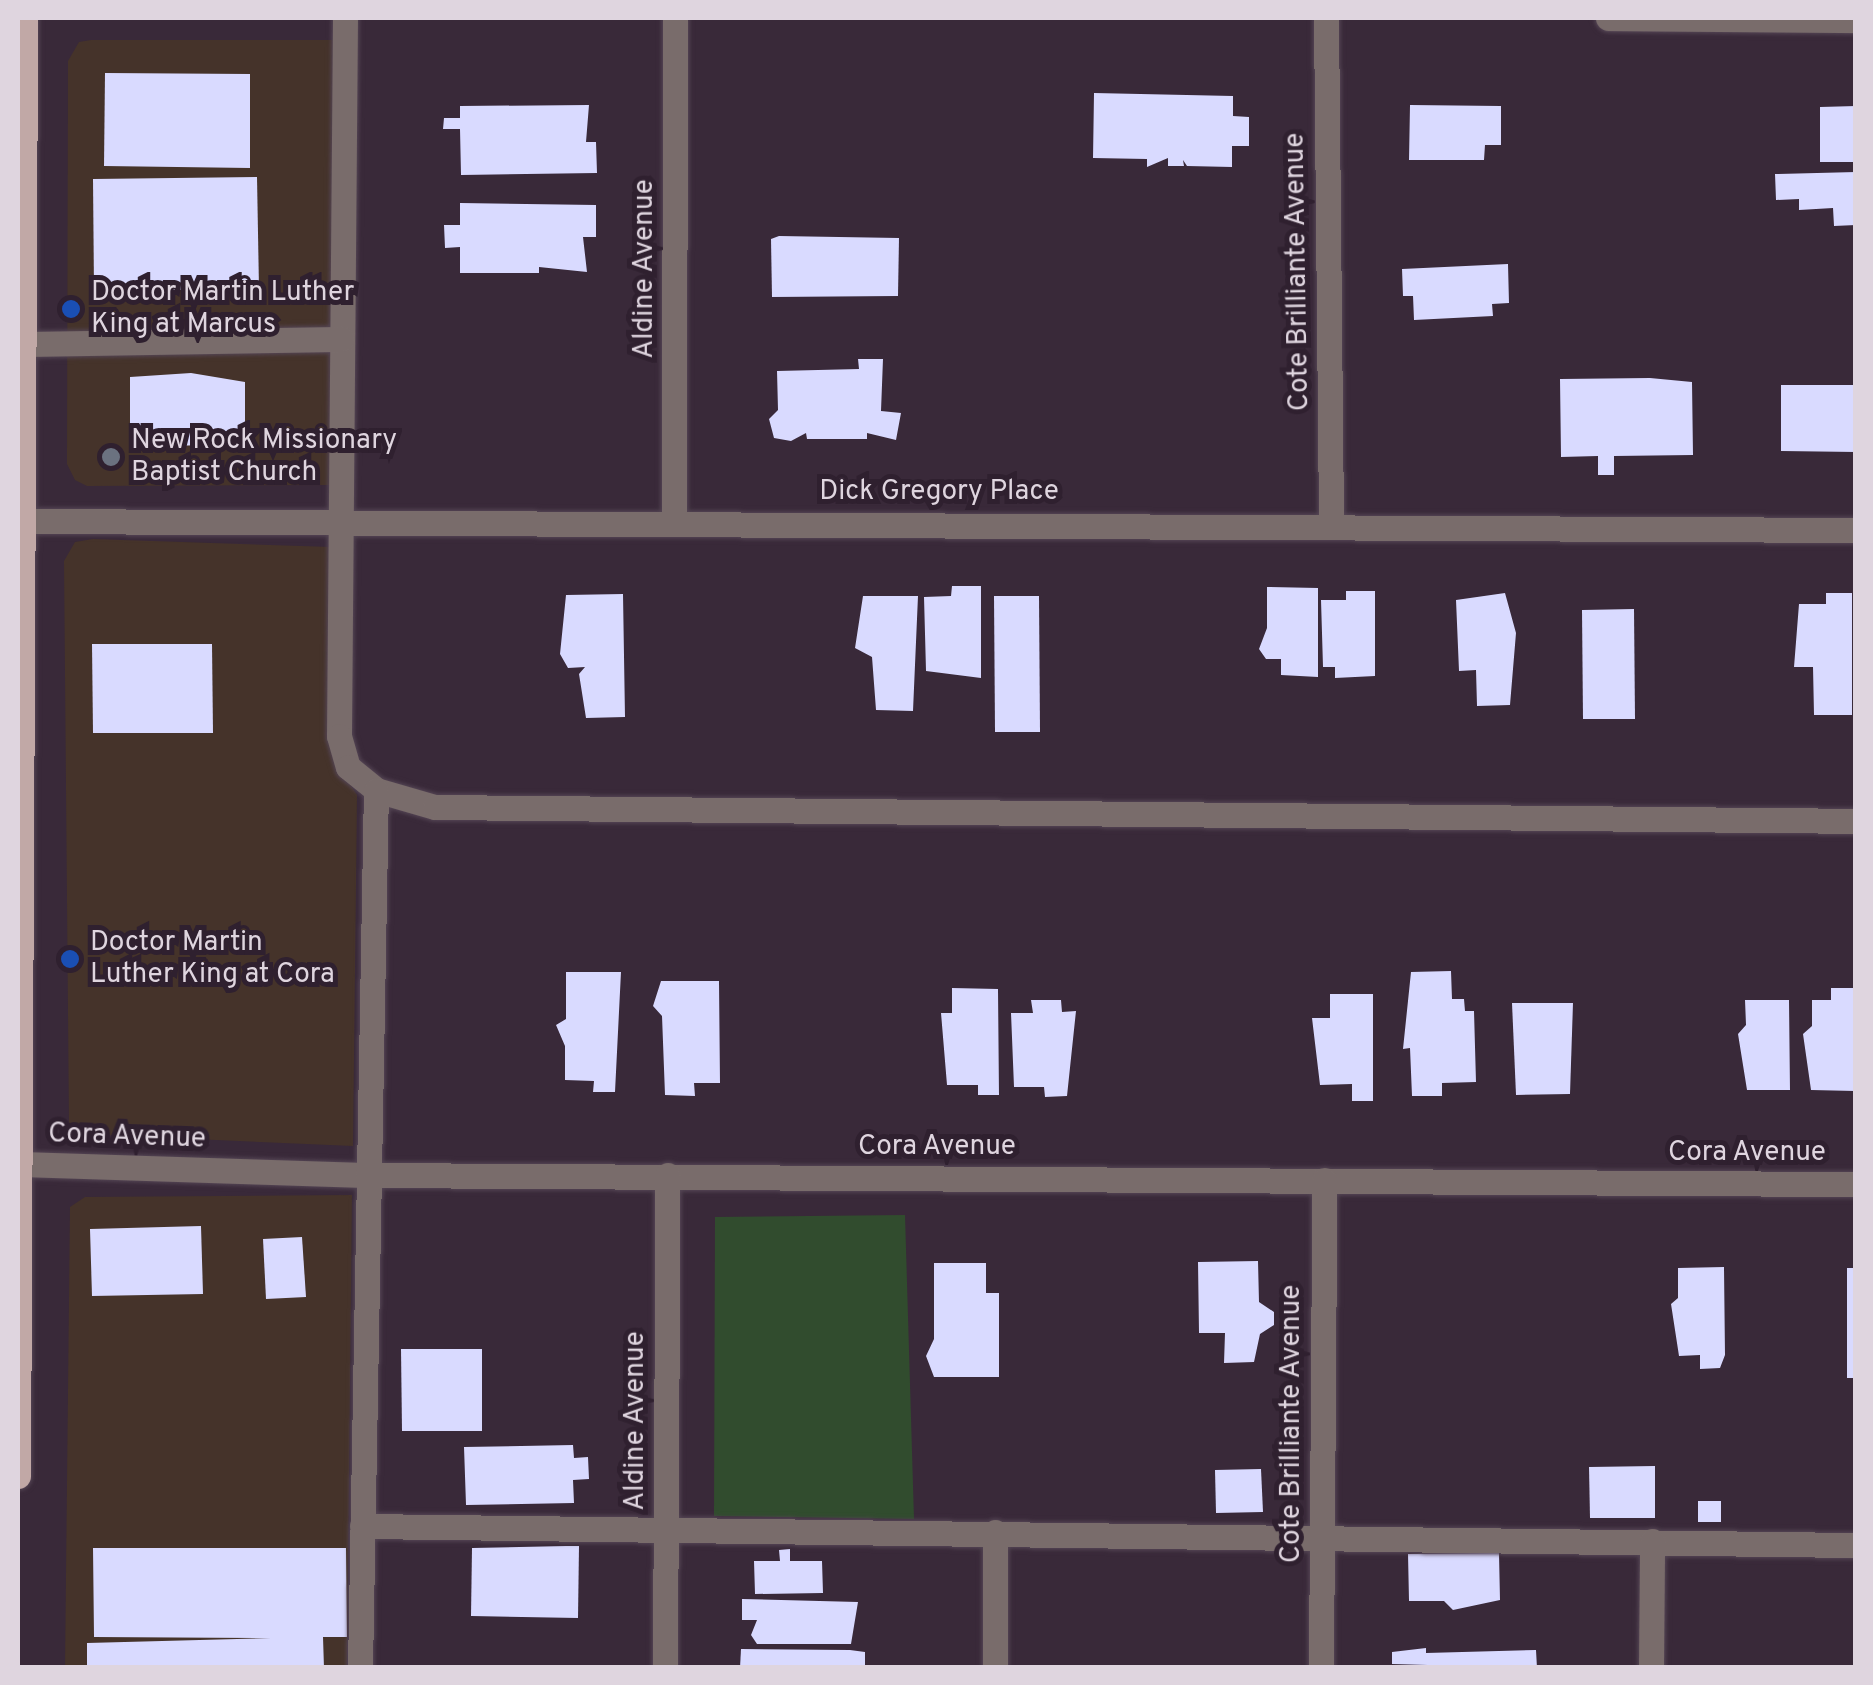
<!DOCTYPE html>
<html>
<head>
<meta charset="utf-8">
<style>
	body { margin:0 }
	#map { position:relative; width:1873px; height:1685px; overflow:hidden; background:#392939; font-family:Overpass,sans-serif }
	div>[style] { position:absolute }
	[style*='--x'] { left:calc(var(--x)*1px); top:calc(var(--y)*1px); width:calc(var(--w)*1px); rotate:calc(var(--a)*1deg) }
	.commercial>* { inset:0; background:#45332a }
	.green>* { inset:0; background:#314c2e }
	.building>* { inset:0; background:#d9daff }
	.roads { filter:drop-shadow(0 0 2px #544554) drop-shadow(0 0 2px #544554) }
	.minor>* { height:25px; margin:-12.5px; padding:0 12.5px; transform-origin:12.5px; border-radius:12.5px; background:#796c6b }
	.major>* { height:25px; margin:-12.5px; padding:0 12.5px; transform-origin:12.5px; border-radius:12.5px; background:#c1a8a6 }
	.dots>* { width:28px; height:28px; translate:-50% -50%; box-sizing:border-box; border:5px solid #2f202f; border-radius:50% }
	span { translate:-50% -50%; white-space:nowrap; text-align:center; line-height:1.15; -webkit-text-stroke:10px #2f202f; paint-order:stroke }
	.street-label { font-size:28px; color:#dfd5df }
	.poi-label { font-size:28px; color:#dfd5df }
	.left { translate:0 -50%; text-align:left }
	.frame { position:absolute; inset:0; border:20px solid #dfd5df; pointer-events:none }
</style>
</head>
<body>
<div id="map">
	<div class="commercial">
		<i style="clip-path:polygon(91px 40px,333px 40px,336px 485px,87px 486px,75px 480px,67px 464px,68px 61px,79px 42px)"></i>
		<i style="clip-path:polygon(93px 539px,332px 547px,350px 784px,357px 795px,353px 1146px,79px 1134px,69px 1125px,64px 561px,75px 542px)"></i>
		<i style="clip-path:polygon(352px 1195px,347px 1667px,65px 1668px,70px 1207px,85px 1197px)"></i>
	</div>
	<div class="green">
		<i style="clip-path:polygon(905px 1215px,914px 1519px,714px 1516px,715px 1217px)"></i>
	</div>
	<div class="building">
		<i style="clip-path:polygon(105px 73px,250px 74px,250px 168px,104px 166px)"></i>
		<i style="clip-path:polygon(1094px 93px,1233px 96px,1233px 116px,1249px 117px,1249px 146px,1232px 146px,1232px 167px,1187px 166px,1183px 160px,1184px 166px,1168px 166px,1168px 158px,1147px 167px,1147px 159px,1093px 158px)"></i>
		<i style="clip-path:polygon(589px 105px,586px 142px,596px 142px,597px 173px,461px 175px,460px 129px,443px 129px,444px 118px,460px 118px,460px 106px)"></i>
		<i style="clip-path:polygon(1410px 105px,1501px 106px,1501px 145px,1485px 145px,1484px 160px,1409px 160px)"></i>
		<i style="clip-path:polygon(1856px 106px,1856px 162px,1820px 162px,1820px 107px)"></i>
		<i style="clip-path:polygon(1856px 172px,1856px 225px,1834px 226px,1833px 208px,1799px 210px,1799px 199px,1776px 200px,1775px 174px)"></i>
		<i style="clip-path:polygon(257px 177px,259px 289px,94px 291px,93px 179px)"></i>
		<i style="clip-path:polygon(460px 203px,596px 205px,596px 237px,583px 237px,587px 272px,539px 267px,539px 273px,460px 273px,460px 247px,445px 248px,444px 225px,460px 225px)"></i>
		<i style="clip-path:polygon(779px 236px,899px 238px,898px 296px,772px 297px,771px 239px)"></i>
		<i style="clip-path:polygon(1508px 264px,1509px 303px,1492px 304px,1493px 316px,1414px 320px,1413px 296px,1403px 296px,1402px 269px)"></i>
		<i style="clip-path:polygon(858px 359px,883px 359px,881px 411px,901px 413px,896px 440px,867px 433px,867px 439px,807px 439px,806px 433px,791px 441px,774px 438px,769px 419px,778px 410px,777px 371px,859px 369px)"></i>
		<i style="clip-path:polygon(191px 373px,245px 382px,245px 444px,130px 447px,130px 377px)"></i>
		<i style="clip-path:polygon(1650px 378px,1692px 382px,1693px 455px,1614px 456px,1614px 475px,1598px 475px,1598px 456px,1561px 457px,1560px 379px)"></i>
		<i style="clip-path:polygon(1781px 385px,1856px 385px,1856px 452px,1781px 451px)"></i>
		<i style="clip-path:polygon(952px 586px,981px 586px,981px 678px,926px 671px,924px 597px,951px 596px)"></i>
		<i style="clip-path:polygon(1267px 587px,1318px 588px,1318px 677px,1281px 675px,1281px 659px,1266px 659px,1259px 649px,1267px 628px)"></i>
		<i style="clip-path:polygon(1346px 591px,1375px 591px,1375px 676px,1335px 678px,1335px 667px,1323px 667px,1321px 600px,1346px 600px)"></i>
		<i style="clip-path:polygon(1505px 593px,1516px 633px,1510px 705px,1477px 706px,1476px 670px,1459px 671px,1456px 600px)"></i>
		<i style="clip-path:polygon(1826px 593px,1852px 593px,1852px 715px,1814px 715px,1813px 667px,1794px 667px,1799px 604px,1826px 604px)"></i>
		<i style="clip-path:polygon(623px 594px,625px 717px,586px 718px,579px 674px,585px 667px,568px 668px,560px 654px,566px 595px)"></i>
		<i style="clip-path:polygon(863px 596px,918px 596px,913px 711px,876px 710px,872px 657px,855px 648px)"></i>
		<i style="clip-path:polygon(994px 596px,1039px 596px,1040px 732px,995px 732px)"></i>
		<i style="clip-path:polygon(1634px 609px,1635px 719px,1583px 719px,1582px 610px)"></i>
		<i style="clip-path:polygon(92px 644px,212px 644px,213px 733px,93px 733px)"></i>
		<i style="clip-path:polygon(1451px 971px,1452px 999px,1464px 999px,1465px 1011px,1474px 1011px,1476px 1082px,1442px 1083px,1442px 1096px,1412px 1096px,1410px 1048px,1403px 1049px,1411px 972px)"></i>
		<i style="clip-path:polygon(566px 972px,621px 972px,615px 1092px,593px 1092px,594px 1081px,565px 1080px,565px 1046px,556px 1025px,566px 1019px)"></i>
		<i style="clip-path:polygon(661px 981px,719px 981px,720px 1083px,694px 1083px,695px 1096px,665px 1095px,662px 1016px,653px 1006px)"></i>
		<i style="clip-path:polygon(952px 988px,998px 989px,999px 1095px,978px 1095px,978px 1085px,947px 1085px,941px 1013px,952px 1013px)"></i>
		<i style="clip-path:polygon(1831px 988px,1855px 988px,1855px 1091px,1811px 1090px,1803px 1034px,1812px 1026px,1812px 1000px,1831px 1000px)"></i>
		<i style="clip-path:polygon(1330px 994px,1373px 994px,1373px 1101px,1352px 1101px,1352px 1084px,1320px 1085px,1312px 1018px,1330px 1018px)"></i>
		<i style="clip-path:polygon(1031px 1000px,1061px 1000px,1062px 1012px,1076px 1011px,1067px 1096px,1045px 1097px,1044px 1087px,1014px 1087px,1011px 1013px,1033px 1013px)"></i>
		<i style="clip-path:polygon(1745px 1000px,1789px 1000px,1790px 1090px,1747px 1090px,1738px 1034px,1746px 1025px)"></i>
		<i style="clip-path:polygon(1512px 1003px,1573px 1003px,1570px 1094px,1516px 1095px)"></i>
		<i style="clip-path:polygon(201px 1226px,203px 1294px,92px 1296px,90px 1229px)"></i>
		<i style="clip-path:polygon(302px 1237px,306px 1297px,266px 1299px,263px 1239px)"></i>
		<i style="clip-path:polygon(1258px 1261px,1259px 1302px,1274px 1312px,1274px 1325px,1260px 1334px,1254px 1362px,1224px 1363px,1225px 1333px,1199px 1333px,1198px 1262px)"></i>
		<i style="clip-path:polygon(934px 1263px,986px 1263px,986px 1293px,999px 1293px,999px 1377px,934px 1377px,926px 1356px,934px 1339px)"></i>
		<i style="clip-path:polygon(1724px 1267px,1725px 1355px,1720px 1368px,1700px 1369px,1700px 1355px,1679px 1356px,1671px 1304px,1678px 1298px,1678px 1268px)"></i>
		<i style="clip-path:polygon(1847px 1268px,1856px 1268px,1856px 1378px,1847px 1378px)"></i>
		<i style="clip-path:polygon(401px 1349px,482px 1349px,482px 1431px,402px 1431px)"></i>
		<i style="clip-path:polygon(573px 1445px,574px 1458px,588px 1457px,589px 1479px,573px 1480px,574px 1503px,466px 1505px,464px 1447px)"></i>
		<i style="clip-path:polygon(1655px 1466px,1655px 1518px,1590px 1518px,1589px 1467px)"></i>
		<i style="clip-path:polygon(1261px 1469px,1263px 1512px,1216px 1513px,1215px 1470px)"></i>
		<i style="clip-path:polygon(1698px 1501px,1721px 1501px,1721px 1522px,1698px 1522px)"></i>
		<i style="clip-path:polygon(566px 1546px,579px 1546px,578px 1618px,471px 1616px,472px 1548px)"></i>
		<i style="clip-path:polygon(93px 1548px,346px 1548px,347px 1637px,323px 1637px,324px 1668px,87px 1668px,87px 1643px,271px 1638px,94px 1637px)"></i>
		<i style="clip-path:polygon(790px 1549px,790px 1561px,822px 1561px,823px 1593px,755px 1594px,754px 1561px,780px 1561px,779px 1550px)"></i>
		<i style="clip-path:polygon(1499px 1553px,1500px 1600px,1453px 1610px,1444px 1601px,1409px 1601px,1408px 1554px)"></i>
		<i style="clip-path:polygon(742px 1599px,858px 1602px,851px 1644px,757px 1644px,751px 1635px,757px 1620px,742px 1620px)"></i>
		<i style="clip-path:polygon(1426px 1648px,1426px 1653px,1536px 1650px,1537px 1668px,1392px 1664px,1392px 1652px)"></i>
		<i style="clip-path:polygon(741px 1649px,850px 1650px,865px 1652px,865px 1668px,740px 1668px)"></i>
	</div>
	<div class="roads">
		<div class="minor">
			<i style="--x:345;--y:18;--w:718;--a:90.48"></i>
			<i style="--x:339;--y:736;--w:32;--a:74"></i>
			<i style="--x:348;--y:767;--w:36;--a:39"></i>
			<i style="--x:376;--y:790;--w:61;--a:16.1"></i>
			<i style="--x:435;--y:807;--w:1421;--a:0.56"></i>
			<i style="--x:1326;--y:18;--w:507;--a:89.43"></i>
			<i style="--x:1608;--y:18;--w:248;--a:0.5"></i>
			<i style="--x:23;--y:344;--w:319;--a:-0.9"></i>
			<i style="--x:674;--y:520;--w:502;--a:-89.89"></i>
			<i style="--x:22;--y:521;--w:1834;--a:0.28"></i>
			<i style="--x:18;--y:1164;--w:350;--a:1.8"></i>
			<i style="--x:368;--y:1175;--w:1488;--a:0.35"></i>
			<i style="--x:362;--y:1526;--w:1494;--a:0.73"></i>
			<i style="--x:360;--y:1668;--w:878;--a:-88.96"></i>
			<i style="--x:665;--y:1668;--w:493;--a:-89.7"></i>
			<i style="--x:995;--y:1668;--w:136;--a:-90"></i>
			<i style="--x:1321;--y:1668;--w:488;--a:-89.6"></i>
			<i style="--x:1651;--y:1668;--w:127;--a:-89.5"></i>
		</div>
		<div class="major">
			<i style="--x:18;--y:1476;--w:1458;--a:-89.72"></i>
		</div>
	</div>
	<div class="dots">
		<i style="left:71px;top:309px;background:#1a4fb4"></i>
		<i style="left:111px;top:457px;background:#6b7280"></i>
		<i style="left:70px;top:959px;background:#1a4fb4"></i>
	</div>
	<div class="street-label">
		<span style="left:645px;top:269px;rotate:-90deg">Aldine Avenue</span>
		<span style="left:1298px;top:272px;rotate:-91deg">Cote Brilliante Avenue</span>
		<span style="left:939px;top:492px">Dick Gregory Place</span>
		<span style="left:127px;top:1137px;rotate:2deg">Cora Avenue</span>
		<span style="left:937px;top:1147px">Cora Avenue</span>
		<span style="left:1747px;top:1153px">Cora Avenue</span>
		<span style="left:636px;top:1421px;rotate:-90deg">Aldine Avenue</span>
		<span style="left:1292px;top:1424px;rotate:-90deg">Cote Brilliante Avenue</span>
	</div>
	<div class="poi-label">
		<span class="left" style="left:91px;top:309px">Doctor Martin Luther<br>King at Marcus</span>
		<span class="left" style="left:131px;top:457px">New Rock Missionary<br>Baptist Church</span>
		<span class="left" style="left:90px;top:959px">Doctor Martin<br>Luther King at Cora</span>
	</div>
	<div class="frame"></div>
</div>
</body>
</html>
